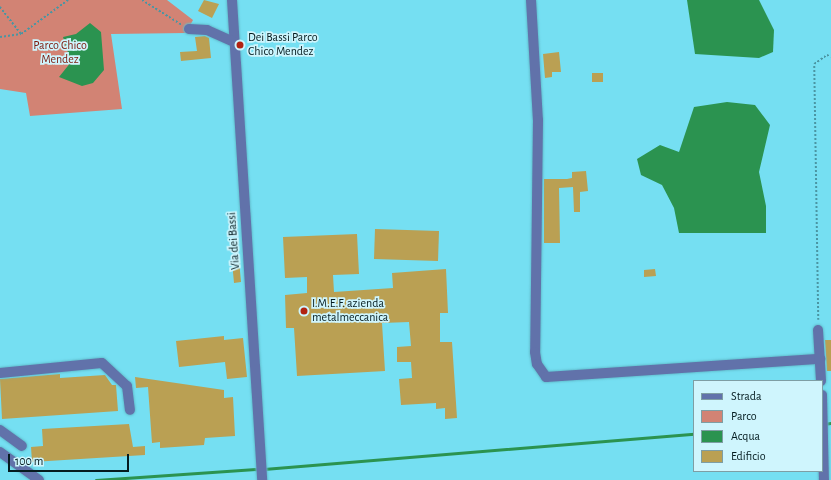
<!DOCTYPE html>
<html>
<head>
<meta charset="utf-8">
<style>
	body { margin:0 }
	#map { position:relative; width:831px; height:480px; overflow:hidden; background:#75dff2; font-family:"Alegreya Sans",sans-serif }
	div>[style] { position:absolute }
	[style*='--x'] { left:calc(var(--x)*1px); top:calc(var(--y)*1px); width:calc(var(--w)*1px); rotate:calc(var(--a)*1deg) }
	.green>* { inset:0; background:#d28374 }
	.water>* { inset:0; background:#2b9350 }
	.stream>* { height:2.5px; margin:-1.25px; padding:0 1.25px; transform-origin:1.25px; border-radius:1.25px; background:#2b9350 }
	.building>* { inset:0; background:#baa053 }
	.path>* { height:1.5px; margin-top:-0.75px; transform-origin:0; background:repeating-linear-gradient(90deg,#4a95a2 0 2px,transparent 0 4px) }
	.roads { filter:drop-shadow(0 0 1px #61bccc) drop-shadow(0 0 1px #61bccc) }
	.minor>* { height:10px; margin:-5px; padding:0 5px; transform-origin:5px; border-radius:5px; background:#6172aa }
	.dots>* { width:11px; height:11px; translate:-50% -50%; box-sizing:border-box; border:2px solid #cff5fd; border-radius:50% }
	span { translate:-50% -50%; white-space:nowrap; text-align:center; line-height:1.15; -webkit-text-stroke:3.5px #cff5fd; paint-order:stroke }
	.poi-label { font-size:12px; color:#041b1f }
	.left { translate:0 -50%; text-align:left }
	.park-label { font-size:12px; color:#7c1a0d }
	.street-label { font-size:12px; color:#041b1f }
	.legend { position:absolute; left:693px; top:380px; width:130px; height:92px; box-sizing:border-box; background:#cff5fd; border:1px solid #7e9ea4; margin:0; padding:5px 7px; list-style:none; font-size:12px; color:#041b1f }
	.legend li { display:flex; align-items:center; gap:8px; height:20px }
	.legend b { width:20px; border:1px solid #7e9ea4 }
	.scale { position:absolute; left:8px; top:454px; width:121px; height:18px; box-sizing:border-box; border:2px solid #041b1f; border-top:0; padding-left:5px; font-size:12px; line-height:14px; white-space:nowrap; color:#041b1f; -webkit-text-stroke:3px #cff5fd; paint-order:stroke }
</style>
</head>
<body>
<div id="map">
	<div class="green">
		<i style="clip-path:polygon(0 0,167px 0,193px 20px,186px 33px,111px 34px,122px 109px,30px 116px,26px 93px,0 89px)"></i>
	</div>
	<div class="water">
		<i style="clip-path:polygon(687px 0,759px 0,774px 30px,773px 52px,759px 58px,695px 54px)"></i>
		<i style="clip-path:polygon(90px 23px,101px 32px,104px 70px,93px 83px,82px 86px,59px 77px,71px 62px,63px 37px,76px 34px)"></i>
		<i style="clip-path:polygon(727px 102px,755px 105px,770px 125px,759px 172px,766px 206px,766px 233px,679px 233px,674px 208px,662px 185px,641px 175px,637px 159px,660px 145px,679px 152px,694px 107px)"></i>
	</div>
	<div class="stream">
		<i style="--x:824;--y:424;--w:7;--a:-8"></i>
		<i style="--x:264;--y:469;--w:431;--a:-4.7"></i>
		<i style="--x:96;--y:480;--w:163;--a:-3.9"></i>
	</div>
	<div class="building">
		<i style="clip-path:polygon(204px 0,219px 4px,212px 18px,198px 11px)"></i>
		<i style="clip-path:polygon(205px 36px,209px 38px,211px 58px,181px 61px,180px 52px,197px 51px,195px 37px)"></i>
		<i style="clip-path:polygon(559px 52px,561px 72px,552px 72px,552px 77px,545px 78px,543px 54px)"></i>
		<i style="clip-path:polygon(592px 73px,603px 73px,603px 82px,592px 82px)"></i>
		<i style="clip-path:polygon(586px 171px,588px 191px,580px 192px,580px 212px,574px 212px,573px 187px,559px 188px,560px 243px,544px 243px,544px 179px,567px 179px,572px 178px,572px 172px)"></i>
		<i style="clip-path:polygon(375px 229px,439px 231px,438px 261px,374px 259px)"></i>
		<i style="clip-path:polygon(357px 234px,359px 274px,333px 275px,334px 292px,393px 288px,392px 273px,446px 269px,448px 313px,440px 313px,440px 342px,452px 342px,457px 418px,445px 419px,445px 408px,436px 409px,436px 403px,401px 405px,399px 379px,412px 378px,411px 362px,397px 362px,397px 347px,411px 346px,409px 322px,382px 323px,385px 371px,297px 376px,294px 328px,286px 328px,285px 295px,307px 293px,307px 277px,285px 278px,283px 237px)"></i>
		<i style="clip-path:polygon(239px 260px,241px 282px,234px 283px,232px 261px)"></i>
		<i style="clip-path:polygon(655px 269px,656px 276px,644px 277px,644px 270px)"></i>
		<i style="clip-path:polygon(224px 336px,224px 340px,243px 338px,247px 377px,227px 379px,225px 362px,179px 367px,176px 341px)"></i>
		<i style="clip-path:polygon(825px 340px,831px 340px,831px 371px,827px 371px)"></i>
		<i style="clip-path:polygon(60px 374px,60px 378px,105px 375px,112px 385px,116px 385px,118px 411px,2px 419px,0 379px)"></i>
		<i style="clip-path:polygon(135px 377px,224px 390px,224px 398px,233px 397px,235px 436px,205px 438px,204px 445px,160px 448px,160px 442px,152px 443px,148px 387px,136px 388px)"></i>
		<i style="clip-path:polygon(129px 424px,133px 447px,145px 446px,145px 455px,32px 462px,31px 447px,43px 446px,42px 429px)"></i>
	</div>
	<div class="path">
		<i style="--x:142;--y:0;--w:47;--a:32"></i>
		<i style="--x:0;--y:7;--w:34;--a:52"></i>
		<i style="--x:0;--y:37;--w:21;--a:-8"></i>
		<i style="--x:21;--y:34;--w:58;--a:-35.9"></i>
		<i style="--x:818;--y:320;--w:256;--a:-90.9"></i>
		<i style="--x:814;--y:64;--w:16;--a:-35"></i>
		<i style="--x:827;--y:55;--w:4;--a:27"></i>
	</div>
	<div class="roads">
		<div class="minor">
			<i style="--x:232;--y:0;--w:481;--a:86.4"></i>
			<i style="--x:531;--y:0;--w:120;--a:86.7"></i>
			<i style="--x:538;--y:120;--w:232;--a:90.7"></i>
			<i style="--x:535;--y:352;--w:12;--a:81"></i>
			<i style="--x:537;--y:364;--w:16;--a:55"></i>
			<i style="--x:546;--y:377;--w:275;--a:-3.8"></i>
			<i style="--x:189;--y:29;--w:18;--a:3"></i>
			<i style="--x:207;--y:30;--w:30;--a:24"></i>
			<i style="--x:818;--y:330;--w:51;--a:86.6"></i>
			<i style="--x:0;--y:373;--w:102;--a:-5.6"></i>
			<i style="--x:102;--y:363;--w:34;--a:43"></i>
			<i style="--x:127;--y:386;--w:24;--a:83"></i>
			<i style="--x:822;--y:395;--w:85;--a:88.7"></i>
			<i style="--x:0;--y:430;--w:27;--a:36"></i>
			<i style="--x:0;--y:452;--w:48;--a:35.7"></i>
		</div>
	</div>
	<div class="dots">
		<i style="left:240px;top:45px;background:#b12311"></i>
		<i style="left:304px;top:311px;background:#b12311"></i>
	</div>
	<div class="poi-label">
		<span class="left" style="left:248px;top:45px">Dei Bassi Parco<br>Chico Mendez</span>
		<span class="left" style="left:312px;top:311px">I.M.E.F. azienda<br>metalmeccanica</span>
	</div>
	<div class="park-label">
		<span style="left:60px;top:53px">Parco Chico<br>Mendez</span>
	</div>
	<div class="street-label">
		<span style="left:234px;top:241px;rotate:-94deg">Via dei Bassi</span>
	</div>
	<ul class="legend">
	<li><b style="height:5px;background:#6172aa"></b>Strada</li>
	<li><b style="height:11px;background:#d28374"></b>Parco</li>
	<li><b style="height:11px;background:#2b9350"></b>Acqua</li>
	<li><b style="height:11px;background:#baa053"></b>Edificio</li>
	</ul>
	<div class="scale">100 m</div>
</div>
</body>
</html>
